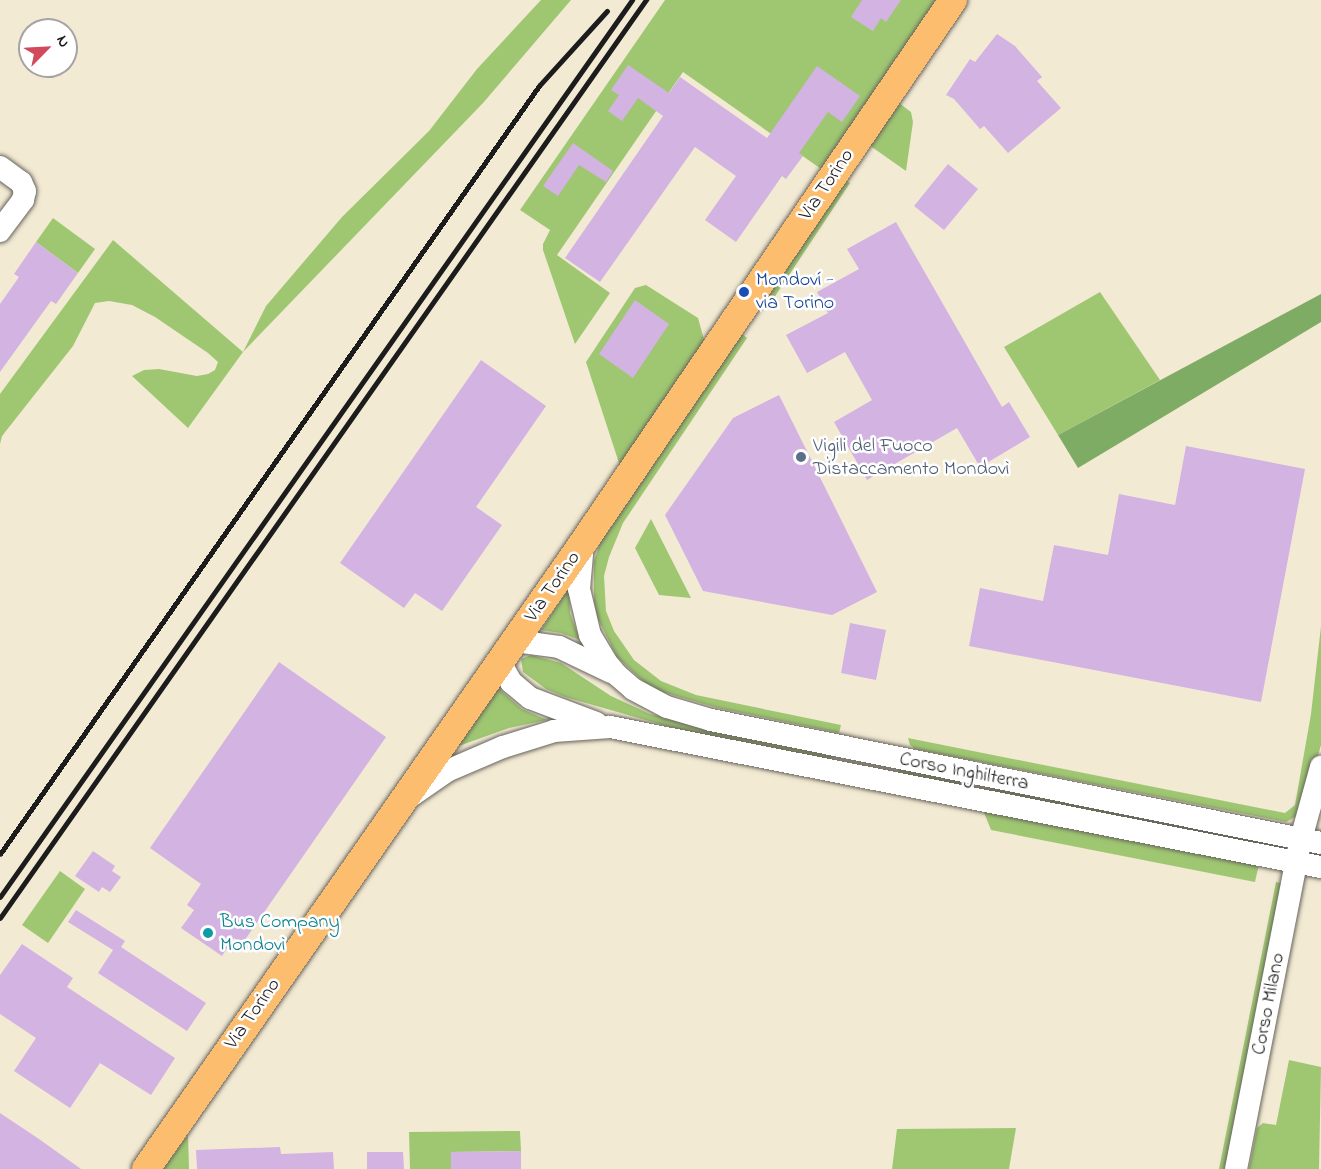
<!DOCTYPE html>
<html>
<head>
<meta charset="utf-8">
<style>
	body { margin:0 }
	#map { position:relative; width:1321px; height:1169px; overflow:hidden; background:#f3ead4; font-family:"Indie Flower",sans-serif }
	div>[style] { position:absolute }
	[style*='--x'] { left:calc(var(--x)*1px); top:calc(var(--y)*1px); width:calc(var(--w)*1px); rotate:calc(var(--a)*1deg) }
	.green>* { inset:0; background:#9fc772 }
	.forest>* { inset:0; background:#7fac64 }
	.building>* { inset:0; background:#d2b3e2 }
	.roads { filter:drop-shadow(0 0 2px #67645c) drop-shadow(0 0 2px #67645c) }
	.minor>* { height:22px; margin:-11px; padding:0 11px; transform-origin:11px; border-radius:11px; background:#fff }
	.major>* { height:28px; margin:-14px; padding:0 14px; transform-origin:14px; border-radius:14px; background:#fcbd6f }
	.rail>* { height:4.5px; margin:-2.25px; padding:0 2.25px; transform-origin:2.25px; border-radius:2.25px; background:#1c1c1c }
	.dots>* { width:16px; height:16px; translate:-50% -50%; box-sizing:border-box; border:3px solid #fff; border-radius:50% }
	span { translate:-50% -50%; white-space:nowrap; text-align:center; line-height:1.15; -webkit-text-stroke:5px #fff; paint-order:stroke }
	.street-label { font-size:20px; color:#1c1c1c }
	.transit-label { font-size:20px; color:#164399 }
	.left { translate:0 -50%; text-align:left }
	.service-label { font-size:20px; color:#4e5e75 }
	.culture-label { font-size:20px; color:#0d838f }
	.north { position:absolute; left:18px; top:18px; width:60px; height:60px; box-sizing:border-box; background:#fff; border:2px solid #a4a4a4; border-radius:50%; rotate:66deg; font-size:16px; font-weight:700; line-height:24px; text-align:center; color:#1c1c1c }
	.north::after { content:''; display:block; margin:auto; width:21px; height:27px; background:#d1495b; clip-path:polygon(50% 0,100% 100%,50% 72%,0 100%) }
</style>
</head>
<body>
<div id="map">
	<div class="green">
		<i style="clip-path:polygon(541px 0,571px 0,483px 103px,243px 352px,188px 428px,132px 376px,144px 370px,159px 369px,197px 376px,208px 374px,215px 370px,218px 362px,208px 353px,155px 317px,132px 305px,109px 301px,95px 303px,73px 346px,2px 436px,0 444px,0 394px,113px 240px,243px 352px,266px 306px,342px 217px,429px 131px,477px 69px)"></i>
		<i style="clip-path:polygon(665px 0,942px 0,824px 171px,683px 72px,557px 255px,610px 293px,575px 344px,543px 250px,543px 244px,550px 230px,520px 210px)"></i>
		<i style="clip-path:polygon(899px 103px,911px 112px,913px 122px,906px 171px,869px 145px)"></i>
		<i style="clip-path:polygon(845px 180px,850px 183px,766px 310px,760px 306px)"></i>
		<i style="clip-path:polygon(53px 218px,95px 249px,78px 273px,36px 242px)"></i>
		<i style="clip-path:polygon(646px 285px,698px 318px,705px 343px,620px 466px,586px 362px,635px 288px)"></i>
		<i style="clip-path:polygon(1100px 292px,1160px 380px,1058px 435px,1004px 347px)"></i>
		<i style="clip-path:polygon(741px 333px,747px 338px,623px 523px,609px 557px,604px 576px,606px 611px,614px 631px,634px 660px,661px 681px,696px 695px,841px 725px,839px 733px,718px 708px,659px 691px,644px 682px,617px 657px,598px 619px,594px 602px,594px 561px,601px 540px)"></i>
		<i style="clip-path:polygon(651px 519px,691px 598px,659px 595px,635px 548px)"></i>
		<i style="clip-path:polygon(569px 588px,570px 613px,580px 640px,561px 633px,541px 630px)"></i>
		<i style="clip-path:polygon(1321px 626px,1321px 745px,1304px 806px,1297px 816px,1286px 822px,915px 749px,910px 745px,908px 738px,1285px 813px,1295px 805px,1311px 714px)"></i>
		<i style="clip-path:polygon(531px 655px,561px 663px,611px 696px,650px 714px,833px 756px,833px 758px,828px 760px,677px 729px,565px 697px,546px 689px,523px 672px,521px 659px)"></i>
		<i style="clip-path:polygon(498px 688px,522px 709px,547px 720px,509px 728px,456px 747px)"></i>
		<i style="clip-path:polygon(899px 768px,973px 783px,972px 789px,898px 774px)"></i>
		<i style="clip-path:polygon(991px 786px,1258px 839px,1257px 845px,990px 792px)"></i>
		<i style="clip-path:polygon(983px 810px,1259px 864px,1255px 882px,991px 830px)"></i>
		<i style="clip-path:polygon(60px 871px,85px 889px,48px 943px,22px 925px)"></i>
		<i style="clip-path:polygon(1276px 882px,1285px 884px,1227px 1169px,1219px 1169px)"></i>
		<i style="clip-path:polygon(1289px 1060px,1321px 1067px,1319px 1169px,1249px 1169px,1257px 1128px,1263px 1123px,1276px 1125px)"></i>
		<i style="clip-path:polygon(1016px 1128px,1009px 1169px,892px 1169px,897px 1129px)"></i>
		<i style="clip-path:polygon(520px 1131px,521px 1151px,451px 1152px,451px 1169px,410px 1169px,409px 1132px)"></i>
		<i style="clip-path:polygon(188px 1134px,189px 1169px,163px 1169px)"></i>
	</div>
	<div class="forest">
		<i style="clip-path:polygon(1321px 294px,1321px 322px,1078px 468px,1058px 435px)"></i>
	</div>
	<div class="building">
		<i style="clip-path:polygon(862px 0,901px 0,886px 22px,881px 18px,873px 31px,851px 17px)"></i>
		<i style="clip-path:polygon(997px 34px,1015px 46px,1042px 77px,1037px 81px,1061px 108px,1008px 153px,984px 126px,980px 129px,954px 99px,946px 95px,970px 59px,975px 62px)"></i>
		<i style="clip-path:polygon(628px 65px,669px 93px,680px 77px,767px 138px,817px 66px,860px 96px,842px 122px,828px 112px,799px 153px,803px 156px,786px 179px,782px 176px,736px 242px,705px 220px,736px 176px,695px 147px,600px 282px,565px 258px,663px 116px,638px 98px,622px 121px,608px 111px,619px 95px,611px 90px)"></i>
		<i style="clip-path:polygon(573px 143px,613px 171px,606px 182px,579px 165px,558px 196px,543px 186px)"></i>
		<i style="clip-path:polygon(948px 164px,978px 189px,944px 230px,914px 206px)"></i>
		<i style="clip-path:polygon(896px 222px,1002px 407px,1009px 402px,1030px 437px,980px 467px,957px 428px,867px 480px,834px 422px,872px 400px,845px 352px,807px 373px,786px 335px,828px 313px,817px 292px,859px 269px,847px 249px)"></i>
		<i style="clip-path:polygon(36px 242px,78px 273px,56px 304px,51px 301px,0 372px,0 304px,19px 277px,14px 274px)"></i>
		<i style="clip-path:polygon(635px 300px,669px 324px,633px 378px,599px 354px)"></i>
		<i style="clip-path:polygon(481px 360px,546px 406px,476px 507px,502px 525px,442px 611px,415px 593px,404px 608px,340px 563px)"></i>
		<i style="clip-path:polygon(779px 395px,877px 592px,832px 615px,703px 591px,665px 515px,733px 418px)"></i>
		<i style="clip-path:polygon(1186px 446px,1305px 469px,1261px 702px,969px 646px,980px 588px,1043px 601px,1054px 545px,1108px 555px,1119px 494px,1175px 505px)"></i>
		<i style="clip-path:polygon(850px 623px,886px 630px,876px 680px,841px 673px)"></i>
		<i style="clip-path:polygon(279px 662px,386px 737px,242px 944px,234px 938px,222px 956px,181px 928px,194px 910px,187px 905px,201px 884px,150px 848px)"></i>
		<i style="clip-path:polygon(93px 851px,115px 866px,112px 871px,121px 877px,110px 892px,102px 887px,99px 892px,75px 876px)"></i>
		<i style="clip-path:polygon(76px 910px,125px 941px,121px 947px,206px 1003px,187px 1031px,98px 973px,113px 950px,68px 922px)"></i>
		<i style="clip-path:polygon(22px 944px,73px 978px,67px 987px,175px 1058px,151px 1095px,100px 1063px,70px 1108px,14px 1071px,36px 1038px,0 1014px,0 975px)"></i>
		<i style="clip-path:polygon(0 1113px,39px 1139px,81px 1169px,0 1169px)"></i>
		<i style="clip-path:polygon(280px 1147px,281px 1154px,333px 1152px,334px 1169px,197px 1169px,196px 1150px)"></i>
		<i style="clip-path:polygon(521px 1151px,521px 1169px,451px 1169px,451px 1152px)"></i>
		<i style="clip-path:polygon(367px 1152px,403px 1152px,404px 1169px,367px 1169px)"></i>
	</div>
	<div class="roads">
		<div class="minor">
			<i style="--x:0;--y:167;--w:26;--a:36"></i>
			<i style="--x:21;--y:182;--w:10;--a:66"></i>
			<i style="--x:25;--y:191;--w:9;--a:103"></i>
			<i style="--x:23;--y:200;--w:39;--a:127"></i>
			<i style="--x:583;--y:543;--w:46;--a:95"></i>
			<i style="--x:579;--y:589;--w:47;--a:76.6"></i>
			<i style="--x:590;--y:635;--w:31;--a:59"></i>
			<i style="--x:606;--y:662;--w:17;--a:50"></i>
			<i style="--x:617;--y:675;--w:21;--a:41"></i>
			<i style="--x:633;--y:689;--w:38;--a:28"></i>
			<i style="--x:667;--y:707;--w:46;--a:16.5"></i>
			<i style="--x:711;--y:720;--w:622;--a:11.4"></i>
			<i style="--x:515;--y:641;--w:44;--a:7.8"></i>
			<i style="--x:559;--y:647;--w:58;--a:25.7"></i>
			<i style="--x:500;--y:662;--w:23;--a:61"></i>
			<i style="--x:511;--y:682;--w:25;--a:40"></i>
			<i style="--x:530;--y:698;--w:71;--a:20.7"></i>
			<i style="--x:411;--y:796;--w:44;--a:-34.8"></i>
			<i style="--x:447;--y:771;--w:61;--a:-23.2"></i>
			<i style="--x:503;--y:747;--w:53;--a:-17.4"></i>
			<i style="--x:554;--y:731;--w:56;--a:-4.1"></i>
			<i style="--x:610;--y:727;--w:725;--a:11.14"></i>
			<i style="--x:1236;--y:1169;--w:336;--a:-78.9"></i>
			<i style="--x:1301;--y:839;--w:75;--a:-74.5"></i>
		</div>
		<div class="major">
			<i style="--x:146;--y:1169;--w:763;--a:-55.08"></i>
			<i style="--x:583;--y:543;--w:657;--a:-55.73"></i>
		</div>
	</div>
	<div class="rail">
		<i style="--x:0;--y:854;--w:938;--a:-54.94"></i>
		<i style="--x:539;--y:86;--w:101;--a:-47.8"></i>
		<i style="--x:0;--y:897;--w:1097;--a:-54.83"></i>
		<i style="--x:0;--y:918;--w:1123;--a:-54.87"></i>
	</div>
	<div class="dots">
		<i style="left:744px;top:292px;background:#1a4fb4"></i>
		<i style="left:801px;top:457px;background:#5c6f8a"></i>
		<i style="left:208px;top:933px;background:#0f9aa8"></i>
	</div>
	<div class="street-label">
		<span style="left:827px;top:185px;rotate:-56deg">Via Torino</span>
		<span style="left:553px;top:587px;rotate:-55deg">Via Torino</span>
		<span style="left:964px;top:772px;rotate:11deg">Corso Inghilterra</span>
		<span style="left:1269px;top:1004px;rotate:-79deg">Corso Milano</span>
		<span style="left:253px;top:1014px;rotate:-55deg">Via Torino</span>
	</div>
	<div class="transit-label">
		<span class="left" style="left:756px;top:292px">Mondoví -<br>via Torino</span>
	</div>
	<div class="service-label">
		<span class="left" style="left:813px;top:458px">Vigili del Fuoco<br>Distaccamento Mondovì</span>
	</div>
	<div class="culture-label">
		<span class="left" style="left:220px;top:934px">Bus Company<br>Mondovì</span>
	</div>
	<div class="north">N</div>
</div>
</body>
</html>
